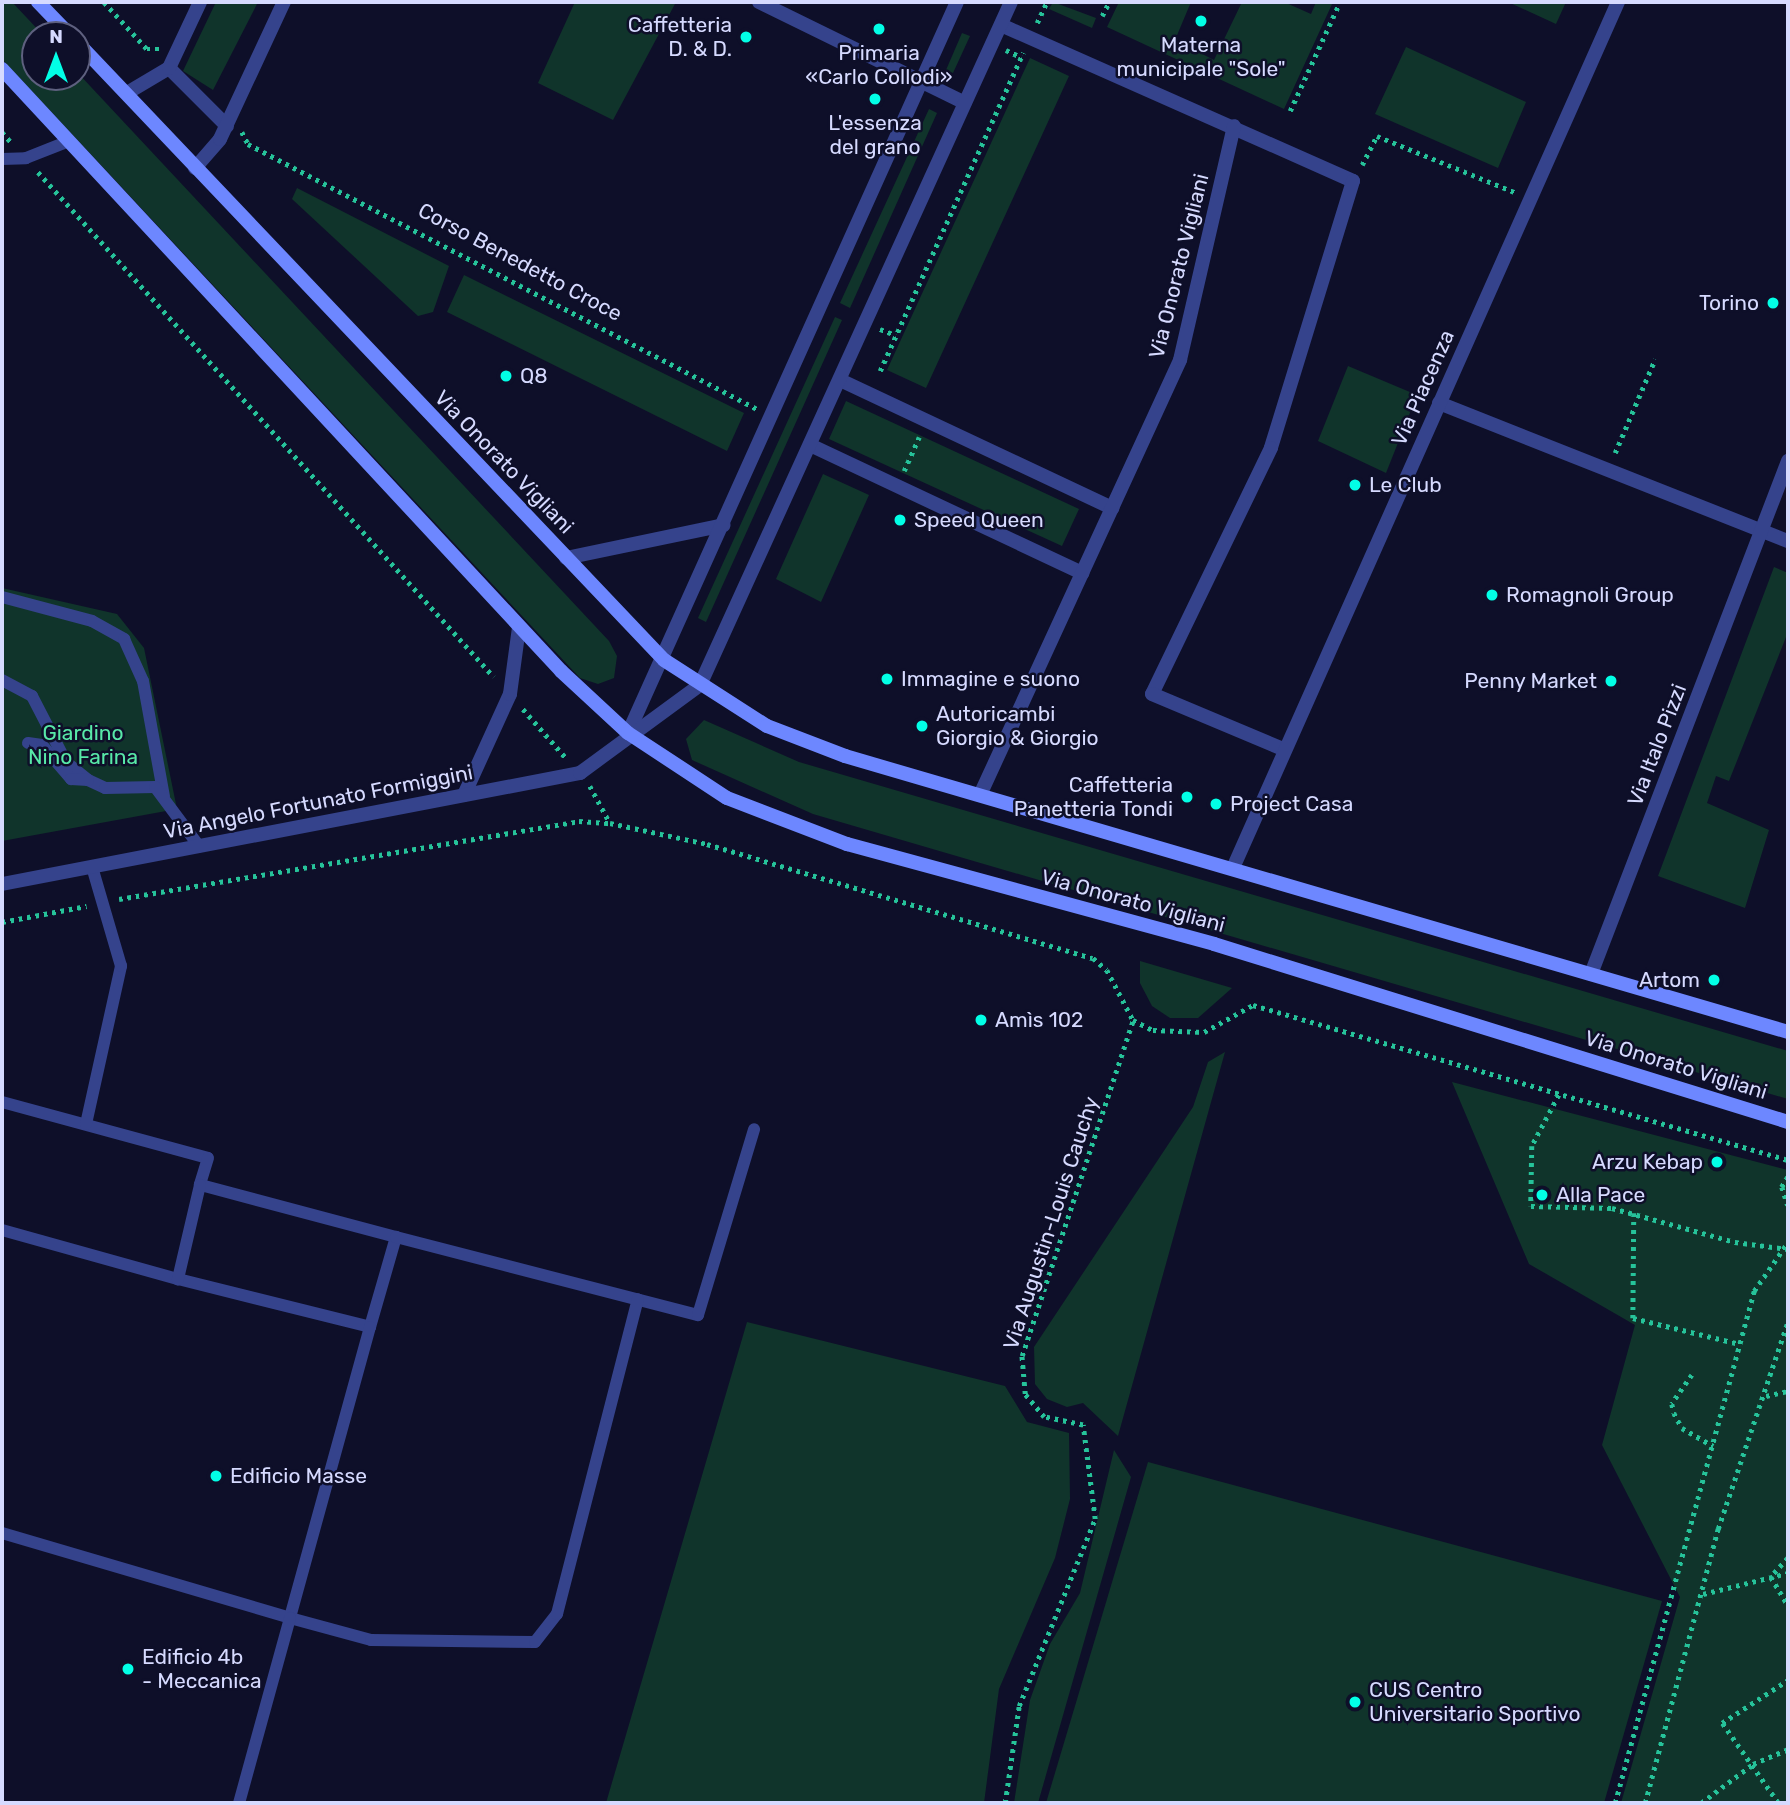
<!DOCTYPE html>
<html>
<head>
<meta charset="utf-8">
<style>
	body { margin:0 }
	#map { position:relative; width:1790px; height:1805px; overflow:hidden; background:#0e0f29; font-family:Rubik,sans-serif }
	div>[style] { position:absolute }
	[style*='--x'] { left:calc(var(--x)*1px); top:calc(var(--y)*1px); width:calc(var(--w)*1px); rotate:calc(var(--a)*1deg) }
	.green>* { inset:0; background:#10342b }
	.path>* { height:4.5px; margin-top:-2.25px; transform-origin:0; background:repeating-linear-gradient(90deg,#26c39a 0 3.5px,transparent 0 8.5px) }
	.service>* { height:12px; margin:-6px; padding:0 6px; transform-origin:6px; border-radius:6px; background:#35438c }
	.minor>* { height:14px; margin:-7px; padding:0 7px; transform-origin:7px; border-radius:7px; background:#35438c }
	.secondary>* { height:14px; margin:-7px; padding:0 7px; transform-origin:7px; border-radius:7px; background:#6d87ff }
	.dots>* { width:19px; height:19px; translate:-50% -50%; box-sizing:border-box; border:4px solid #0e0f29; border-radius:50% }
	span { translate:-50% -50%; white-space:nowrap; text-align:center; line-height:1.15; -webkit-text-stroke:5px #0e0f29; paint-order:stroke }
	.poi-label { font-size:21px; color:#d6daff }
	.right { translate:-100% -50%; text-align:right }
	.left { translate:0 -50%; text-align:left }
	.street-label { font-size:21px; color:#d6daff }
	.park-label { font-size:21px; color:#58e9a8 }
	.frame { position:absolute; inset:0; border:4px solid #d6daff; pointer-events:none }
	.north { position:absolute; left:21px; top:21px; width:70px; height:70px; box-sizing:border-box; background:#0e0f29; border:2px solid #5e607f; border-radius:50%; rotate:0deg; font-size:19px; font-weight:700; line-height:28px; text-align:center; color:#d6daff }
	.north::after { content:''; display:block; margin:auto; width:24px; height:32px; background:#02ffe6; clip-path:polygon(50% 0,100% 100%,50% 72%,0 100%) }
</style>
</head>
<body>
<div id="map">
	<div class="green">
		<i style="clip-path:polygon(2px 2px,12px 2px,43px 35px,35px 35px,35px 77px,77px 77px,77px 72px,609px 641px,617px 656px,614px 678px,598px 684px,580px 678px,2px 59px)"></i>
		<i style="clip-path:polygon(216px 2px,258px 2px,213px 90px,183px 71px)"></i>
		<i style="clip-path:polygon(575px 2px,676px 2px,613px 120px,538px 83px)"></i>
		<i style="clip-path:polygon(1053px 2px,1096px 18px,1092px 28px,1049px 9px)"></i>
		<i style="clip-path:polygon(1119px 2px,1191px 2px,1175px 40px,1214px 60px,1242px 2px,1284px 2px,1311px 14px,1316px 2px,1333px 2px,1284px 109px,1107px 27px)"></i>
		<i style="clip-path:polygon(1508px 2px,1566px 2px,1556px 24px)"></i>
		<i style="clip-path:polygon(962px 33px,970px 36px,953px 73px,946px 70px)"></i>
		<i style="clip-path:polygon(1406px 47px,1526px 102px,1498px 168px,1375px 114px)"></i>
		<i style="clip-path:polygon(1030px 58px,1069px 76px,926px 388px,887px 370px)"></i>
		<i style="clip-path:polygon(929px 109px,937px 113px,850px 308px,840px 303px)"></i>
		<i style="clip-path:polygon(297px 188px,449px 266px,433px 312px,418px 316px,292px 199px)"></i>
		<i style="clip-path:polygon(464px 275px,744px 413px,727px 451px,447px 312px)"></i>
		<i style="clip-path:polygon(835px 317px,842px 320px,706px 622px,698px 618px)"></i>
		<i style="clip-path:polygon(1348px 366px,1417px 395px,1386px 473px,1318px 441px)"></i>
		<i style="clip-path:polygon(846px 401px,1079px 509px,1062px 546px,829px 439px)"></i>
		<i style="clip-path:polygon(823px 474px,869px 495px,821px 602px,776px 579px)"></i>
		<i style="clip-path:polygon(1774px 567px,1788px 573px,1788px 632px,1729px 781px,1716px 776px,1707px 803px,1769px 830px,1745px 908px,1658px 876px)"></i>
		<i style="clip-path:polygon(2px 588px,117px 614px,144px 648px,177px 809px,2px 841px)"></i>
		<i style="clip-path:polygon(704px 720px,799px 762px,1788px 1051px,1788px 1099px,813px 814px,692px 760px,686px 739px)"></i>
		<i style="clip-path:polygon(1140px 961px,1232px 988px,1198px 1018px,1170px 1018px,1152px 1006px,1140px 983px)"></i>
		<i style="clip-path:polygon(1225px 1052px,1118px 1436px,1083px 1403px,1067px 1407px,1047px 1399px,1035px 1384px,1034px 1347px,1193px 1107px,1208px 1062px)"></i>
		<i style="clip-path:polygon(1452px 1082px,1788px 1170px,1788px 1803px,1621px 1803px,1680px 1597px,1602px 1445px,1635px 1325px,1529px 1264px)"></i>
		<i style="clip-path:polygon(747px 1322px,1005px 1386px,1027px 1422px,1069px 1433px,1070px 1499px,1055px 1558px,999px 1689px,984px 1803px,606px 1803px)"></i>
		<i style="clip-path:polygon(1114px 1450px,1131px 1477px,1038px 1803px,1014px 1803px,1030px 1700px,1050px 1644px,1080px 1593px)"></i>
		<i style="clip-path:polygon(1148px 1462px,1662px 1601px,1604px 1803px,1046px 1803px)"></i>
	</div>
	<div class="path">
		<i style="--x:104;--y:2;--w:64;--a:47.5"></i>
		<i style="--x:147;--y:49;--w:12;--a:0"></i>
		<i style="--x:1102;--y:16;--w:16;--a:-63"></i>
		<i style="--x:1037;--y:23;--w:23;--a:-65"></i>
		<i style="--x:1006;--y:50;--w:17;--a:25"></i>
		<i style="--x:1290;--y:111;--w:120;--a:-65.4"></i>
		<i style="--x:2;--y:132;--w:13;--a:48"></i>
		<i style="--x:242;--y:132;--w:13;--a:63"></i>
		<i style="--x:248;--y:144;--w:574;--a:27.5"></i>
		<i style="--x:1362;--y:165;--w:33;--a:-63"></i>
		<i style="--x:1377;--y:136;--w:151;--a:22.2"></i>
		<i style="--x:38;--y:172;--w:680;--a:47.92"></i>
		<i style="--x:880;--y:329;--w:17;--a:21"></i>
		<i style="--x:880;--y:371;--w:349;--a:-65.8"></i>
		<i style="--x:1615;--y:453;--w:102;--a:-66.9"></i>
		<i style="--x:904;--y:471;--w:37;--a:-66"></i>
		<i style="--x:523;--y:709;--w:65;--a:48.7"></i>
		<i style="--x:590;--y:786;--w:42;--a:61.6"></i>
		<i style="--x:610;--y:823;--w:99;--a:12.2"></i>
		<i style="--x:707;--y:844;--w:402;--a:16.5"></i>
		<i style="--x:1093;--y:958;--w:18;--a:41"></i>
		<i style="--x:1107;--y:970;--w:56;--a:62.5"></i>
		<i style="--x:1133;--y:1020;--w:22;--a:27"></i>
		<i style="--x:1153;--y:1030;--w:51;--a:2.2"></i>
		<i style="--x:1204;--y:1032;--w:56;--a:-28.9"></i>
		<i style="--x:1253;--y:1005;--w:557;--a:16.16"></i>
		<i style="--x:119;--y:899;--w:467;--a:-9.6"></i>
		<i style="--x:579;--y:821;--w:31;--a:4"></i>
		<i style="--x:2;--y:922;--w:86;--a:-10.7"></i>
		<i style="--x:1559;--y:1095;--w:58;--a:117.9"></i>
		<i style="--x:1532;--y:1146;--w:60;--a:91"></i>
		<i style="--x:1531;--y:1206;--w:81;--a:1.4"></i>
		<i style="--x:1612;--y:1208;--w:128;--a:15.5"></i>
		<i style="--x:1735;--y:1242;--w:53;--a:7.5"></i>
		<i style="--x:1788;--y:1177;--w:12;--a:121"></i>
		<i style="--x:1782;--y:1187;--w:19;--a:72"></i>
		<i style="--x:1634;--y:1213;--w:105;--a:90.5"></i>
		<i style="--x:1633;--y:1318;--w:110;--a:13.7"></i>
		<i style="--x:1692;--y:1375;--w:35;--a:125"></i>
		<i style="--x:1672;--y:1404;--w:9;--a:77"></i>
		<i style="--x:1674;--y:1413;--w:17;--a:62"></i>
		<i style="--x:1682;--y:1428;--w:36;--a:30"></i>
		<i style="--x:1766;--y:1396;--w:23;--a:-13"></i>
		<i style="--x:1788;--y:1558;--w:25;--a:132"></i>
		<i style="--x:1771;--y:1577;--w:33;--a:59"></i>
		<i style="--x:1703;--y:1594;--w:88;--a:-13.9"></i>
		<i style="--x:1005;--y:1803;--w:98;--a:-81.8"></i>
		<i style="--x:1019;--y:1706;--w:202;--a:-67.9"></i>
		<i style="--x:1095;--y:1519;--w:95;--a:-97.3"></i>
		<i style="--x:1083;--y:1425;--w:40;--a:-168"></i>
		<i style="--x:1044;--y:1417;--w:30;--a:-130"></i>
		<i style="--x:1025;--y:1394;--w:38;--a:-95"></i>
		<i style="--x:1022;--y:1356;--w:354;--a:-71.7"></i>
		<i style="--x:1615;--y:1803;--w:531;--a:-74.81"></i>
		<i style="--x:1754;--y:1291;--w:60;--a:-55.2"></i>
		<i style="--x:1645;--y:1803;--w:284;--a:-75.1"></i>
		<i style="--x:1718;--y:1529;--w:219;--a:-71.4"></i>
		<i style="--x:1701;--y:1803;--w:65;--a:-36.9"></i>
		<i style="--x:1753;--y:1764;--w:38;--a:-23"></i>
		<i style="--x:1778;--y:1803;--w:98;--a:-125"></i>
		<i style="--x:1722;--y:1723;--w:79;--a:-33.1"></i>
	</div>
	<div class="service">
		<i style="--x:2;--y:159;--w:24;--a:-2"></i>
		<i style="--x:26;--y:158;--w:46;--a:-21.6"></i>
		<i style="--x:2;--y:597;--w:93;--a:14.9"></i>
		<i style="--x:92;--y:621;--w:37;--a:29"></i>
		<i style="--x:124;--y:639;--w:46;--a:65.7"></i>
		<i style="--x:143;--y:681;--w:117;--a:79.7"></i>
		<i style="--x:2;--y:680;--w:34;--a:28"></i>
		<i style="--x:32;--y:696;--w:74;--a:62.7"></i>
		<i style="--x:66;--y:762;--w:28;--a:39"></i>
		<i style="--x:88;--y:780;--w:19;--a:25"></i>
		<i style="--x:105;--y:788;--w:50;--a:-1.1"></i>
		<i style="--x:155;--y:787;--w:74;--a:53.3"></i>
		<i style="--x:28;--y:743;--w:14;--a:8"></i>
		<i style="--x:42;--y:745;--w:45;--a:49.5"></i>
		<i style="--x:71;--y:779;--w:17;--a:3"></i>
		<i style="--x:2;--y:1102;--w:213;--a:15.2"></i>
		<i style="--x:208;--y:1158;--w:28;--a:107"></i>
		<i style="--x:86;--y:1124;--w:162;--a:-77.5"></i>
		<i style="--x:121;--y:966;--w:103;--a:-106.3"></i>
		<i style="--x:2;--y:1230;--w:183;--a:15.6"></i>
		<i style="--x:178;--y:1279;--w:198;--a:14"></i>
		<i style="--x:370;--y:1327;--w:94;--a:-73.9"></i>
		<i style="--x:396;--y:1237;--w:203;--a:-165.1"></i>
		<i style="--x:200;--y:1185;--w:97;--a:103.2"></i>
		<i style="--x:396;--y:1237;--w:312;--a:14.5"></i>
		<i style="--x:698;--y:1315;--w:194;--a:-73.2"></i>
		<i style="--x:370;--y:1327;--w:302;--a:105.4"></i>
		<i style="--x:290;--y:1618;--w:84;--a:15.2"></i>
		<i style="--x:371;--y:1640;--w:164;--a:0.7"></i>
		<i style="--x:535;--y:1642;--w:36;--a:-52"></i>
		<i style="--x:557;--y:1614;--w:325;--a:-75.6"></i>
		<i style="--x:2;--y:1533;--w:300;--a:16.4"></i>
		<i style="--x:290;--y:1618;--w:192;--a:105.4"></i>
	</div>
	<div class="minor">
		<i style="--x:759;--y:2;--w:229;--a:26.1"></i>
		<i style="--x:1001;--y:25;--w:385;--a:23.9"></i>
		<i style="--x:1353;--y:181;--w:279;--a:107.1"></i>
		<i style="--x:1271;--y:448;--w:273;--a:115.8"></i>
		<i style="--x:1152;--y:694;--w:144;--a:22.8"></i>
		<i style="--x:169;--y:68;--w:82;--a:45"></i>
		<i style="--x:127;--y:93;--w:49;--a:-30.8"></i>
		<i style="--x:169;--y:68;--w:73;--a:-64.8"></i>
		<i style="--x:195;--y:168;--w:38;--a:-49"></i>
		<i style="--x:220;--y:139;--w:151;--a:-65"></i>
		<i style="--x:840;--y:380;--w:301;--a:25.2"></i>
		<i style="--x:1439;--y:403;--w:375;--a:21.6"></i>
		<i style="--x:810;--y:445;--w:301;--a:25.2"></i>
		<i style="--x:566;--y:558;--w:161;--a:-11.8"></i>
		<i style="--x:629;--y:731;--w:799;--a:-65.78"></i>
		<i style="--x:464;--y:795;--w:111;--a:-65.5"></i>
		<i style="--x:510;--y:694;--w:68;--a:-82.3"></i>
		<i style="--x:980;--y:795;--w:479;--a:-65.3"></i>
		<i style="--x:1180;--y:360;--w:240;--a:-77"></i>
		<i style="--x:1233;--y:868;--w:948;--a:-66.03"></i>
		<i style="--x:2;--y:884;--w:589;--a:-10.87"></i>
		<i style="--x:580;--y:773;--w:149;--a:-36.3"></i>
		<i style="--x:700;--y:685;--w:750;--a:-65.52"></i>
		<i style="--x:1591;--y:974;--w:550;--a:-68.99"></i>
	</div>
	<div class="secondary">
		<i style="--x:38;--y:2;--w:46;--a:45.9"></i>
		<i style="--x:77;--y:42;--w:852;--a:46.47"></i>
		<i style="--x:664;--y:660;--w:122;--a:32.7"></i>
		<i style="--x:767;--y:726;--w:84;--a:21"></i>
		<i style="--x:845;--y:756;--w:983;--a:16.31"></i>
		<i style="--x:2;--y:69;--w:822;--a:47.12"></i>
		<i style="--x:561;--y:671;--w:91;--a:42.8"></i>
		<i style="--x:628;--y:733;--w:118;--a:33.3"></i>
		<i style="--x:727;--y:798;--w:129;--a:21"></i>
		<i style="--x:847;--y:844;--w:380;--a:15.2"></i>
		<i style="--x:1214;--y:944;--w:601;--a:17.23"></i>
	</div>
	<div class="dots">
		<i style="left:1201px;top:21px;background:#02ffe6"></i>
		<i style="left:879px;top:29px;background:#02ffe6"></i>
		<i style="left:746px;top:37px;background:#02ffe6"></i>
		<i style="left:875px;top:99px;background:#02ffe6"></i>
		<i style="left:1773px;top:303px;background:#02ffe6"></i>
		<i style="left:506px;top:376px;background:#02ffe6"></i>
		<i style="left:1355px;top:485px;background:#02ffe6"></i>
		<i style="left:900px;top:520px;background:#02ffe6"></i>
		<i style="left:1492px;top:595px;background:#02ffe6"></i>
		<i style="left:887px;top:679px;background:#02ffe6"></i>
		<i style="left:1611px;top:681px;background:#02ffe6"></i>
		<i style="left:922px;top:726px;background:#02ffe6"></i>
		<i style="left:1187px;top:797px;background:#02ffe6"></i>
		<i style="left:1216px;top:804px;background:#02ffe6"></i>
		<i style="left:1714px;top:980px;background:#02ffe6"></i>
		<i style="left:981px;top:1020px;background:#02ffe6"></i>
		<i style="left:1717px;top:1162px;background:#02ffe6"></i>
		<i style="left:1542px;top:1195px;background:#02ffe6"></i>
		<i style="left:216px;top:1476px;background:#02ffe6"></i>
		<i style="left:128px;top:1669px;background:#02ffe6"></i>
		<i style="left:1355px;top:1702px;background:#02ffe6"></i>
	</div>
	<div class="poi-label">
		<span class="right" style="left:732px;top:37px">Caffetteria<br>D. &amp; D.</span>
		<span style="left:1201px;top:57px">Materna<br>municipale "Sole"</span>
		<span style="left:879px;top:65px">Primaria<br>«Carlo Collodi»</span>
		<span style="left:875px;top:135px">L'essenza<br>del grano</span>
		<span class="right" style="left:1759px;top:303px">Torino</span>
		<span class="left" style="left:520px;top:376px">Q8</span>
		<span class="left" style="left:1369px;top:485px">Le Club</span>
		<span class="left" style="left:914px;top:520px">Speed Queen</span>
		<span class="left" style="left:1506px;top:595px">Romagnoli Group</span>
		<span class="left" style="left:901px;top:679px">Immagine e suono</span>
		<span class="right" style="left:1597px;top:681px">Penny Market</span>
		<span class="left" style="left:936px;top:726px">Autoricambi<br>Giorgio &amp; Giorgio</span>
		<span class="right" style="left:1173px;top:797px">Caffetteria<br>Panetteria Tondi</span>
		<span class="left" style="left:1230px;top:804px">Project Casa</span>
		<span class="right" style="left:1700px;top:980px">Artom</span>
		<span class="left" style="left:995px;top:1020px">Amìs 102</span>
		<span class="right" style="left:1703px;top:1162px">Arzu Kebap</span>
		<span class="left" style="left:1556px;top:1195px">Alla Pace</span>
		<span class="left" style="left:230px;top:1476px">Edificio Masse</span>
		<span class="left" style="left:142px;top:1669px">Edificio 4b<br>- Meccanica</span>
		<span class="left" style="left:1369px;top:1702px">CUS Centro<br>Universitario Sportivo</span>
	</div>
	<div class="street-label">
		<span style="left:520px;top:262px;rotate:28deg">Corso Benedetto Croce</span>
		<span style="left:1179px;top:266px;rotate:-76deg">Via Onorato Vigliani</span>
		<span style="left:1423px;top:388px;rotate:-66deg">Via Piacenza</span>
		<span style="left:504px;top:462px;rotate:46deg">Via Onorato Vigliani</span>
		<span style="left:1657px;top:745px;rotate:-69deg">Via Italo Pizzi</span>
		<span style="left:318px;top:802px;rotate:-11deg">Via Angelo Fortunato Formiggini</span>
		<span style="left:1133px;top:901px;rotate:15deg">Via Onorato Vigliani</span>
		<span style="left:1676px;top:1065px;rotate:17deg">Via Onorato Vigliani</span>
		<span style="left:1051px;top:1223px;rotate:-72deg">Via Augustin-Louis Cauchy</span>
	</div>
	<div class="park-label">
		<span style="left:83px;top:745px">Giardino<br>Nino Farina</span>
	</div>
	<div class="frame"></div>
	<div class="north">N</div>
</div>
</body>
</html>
